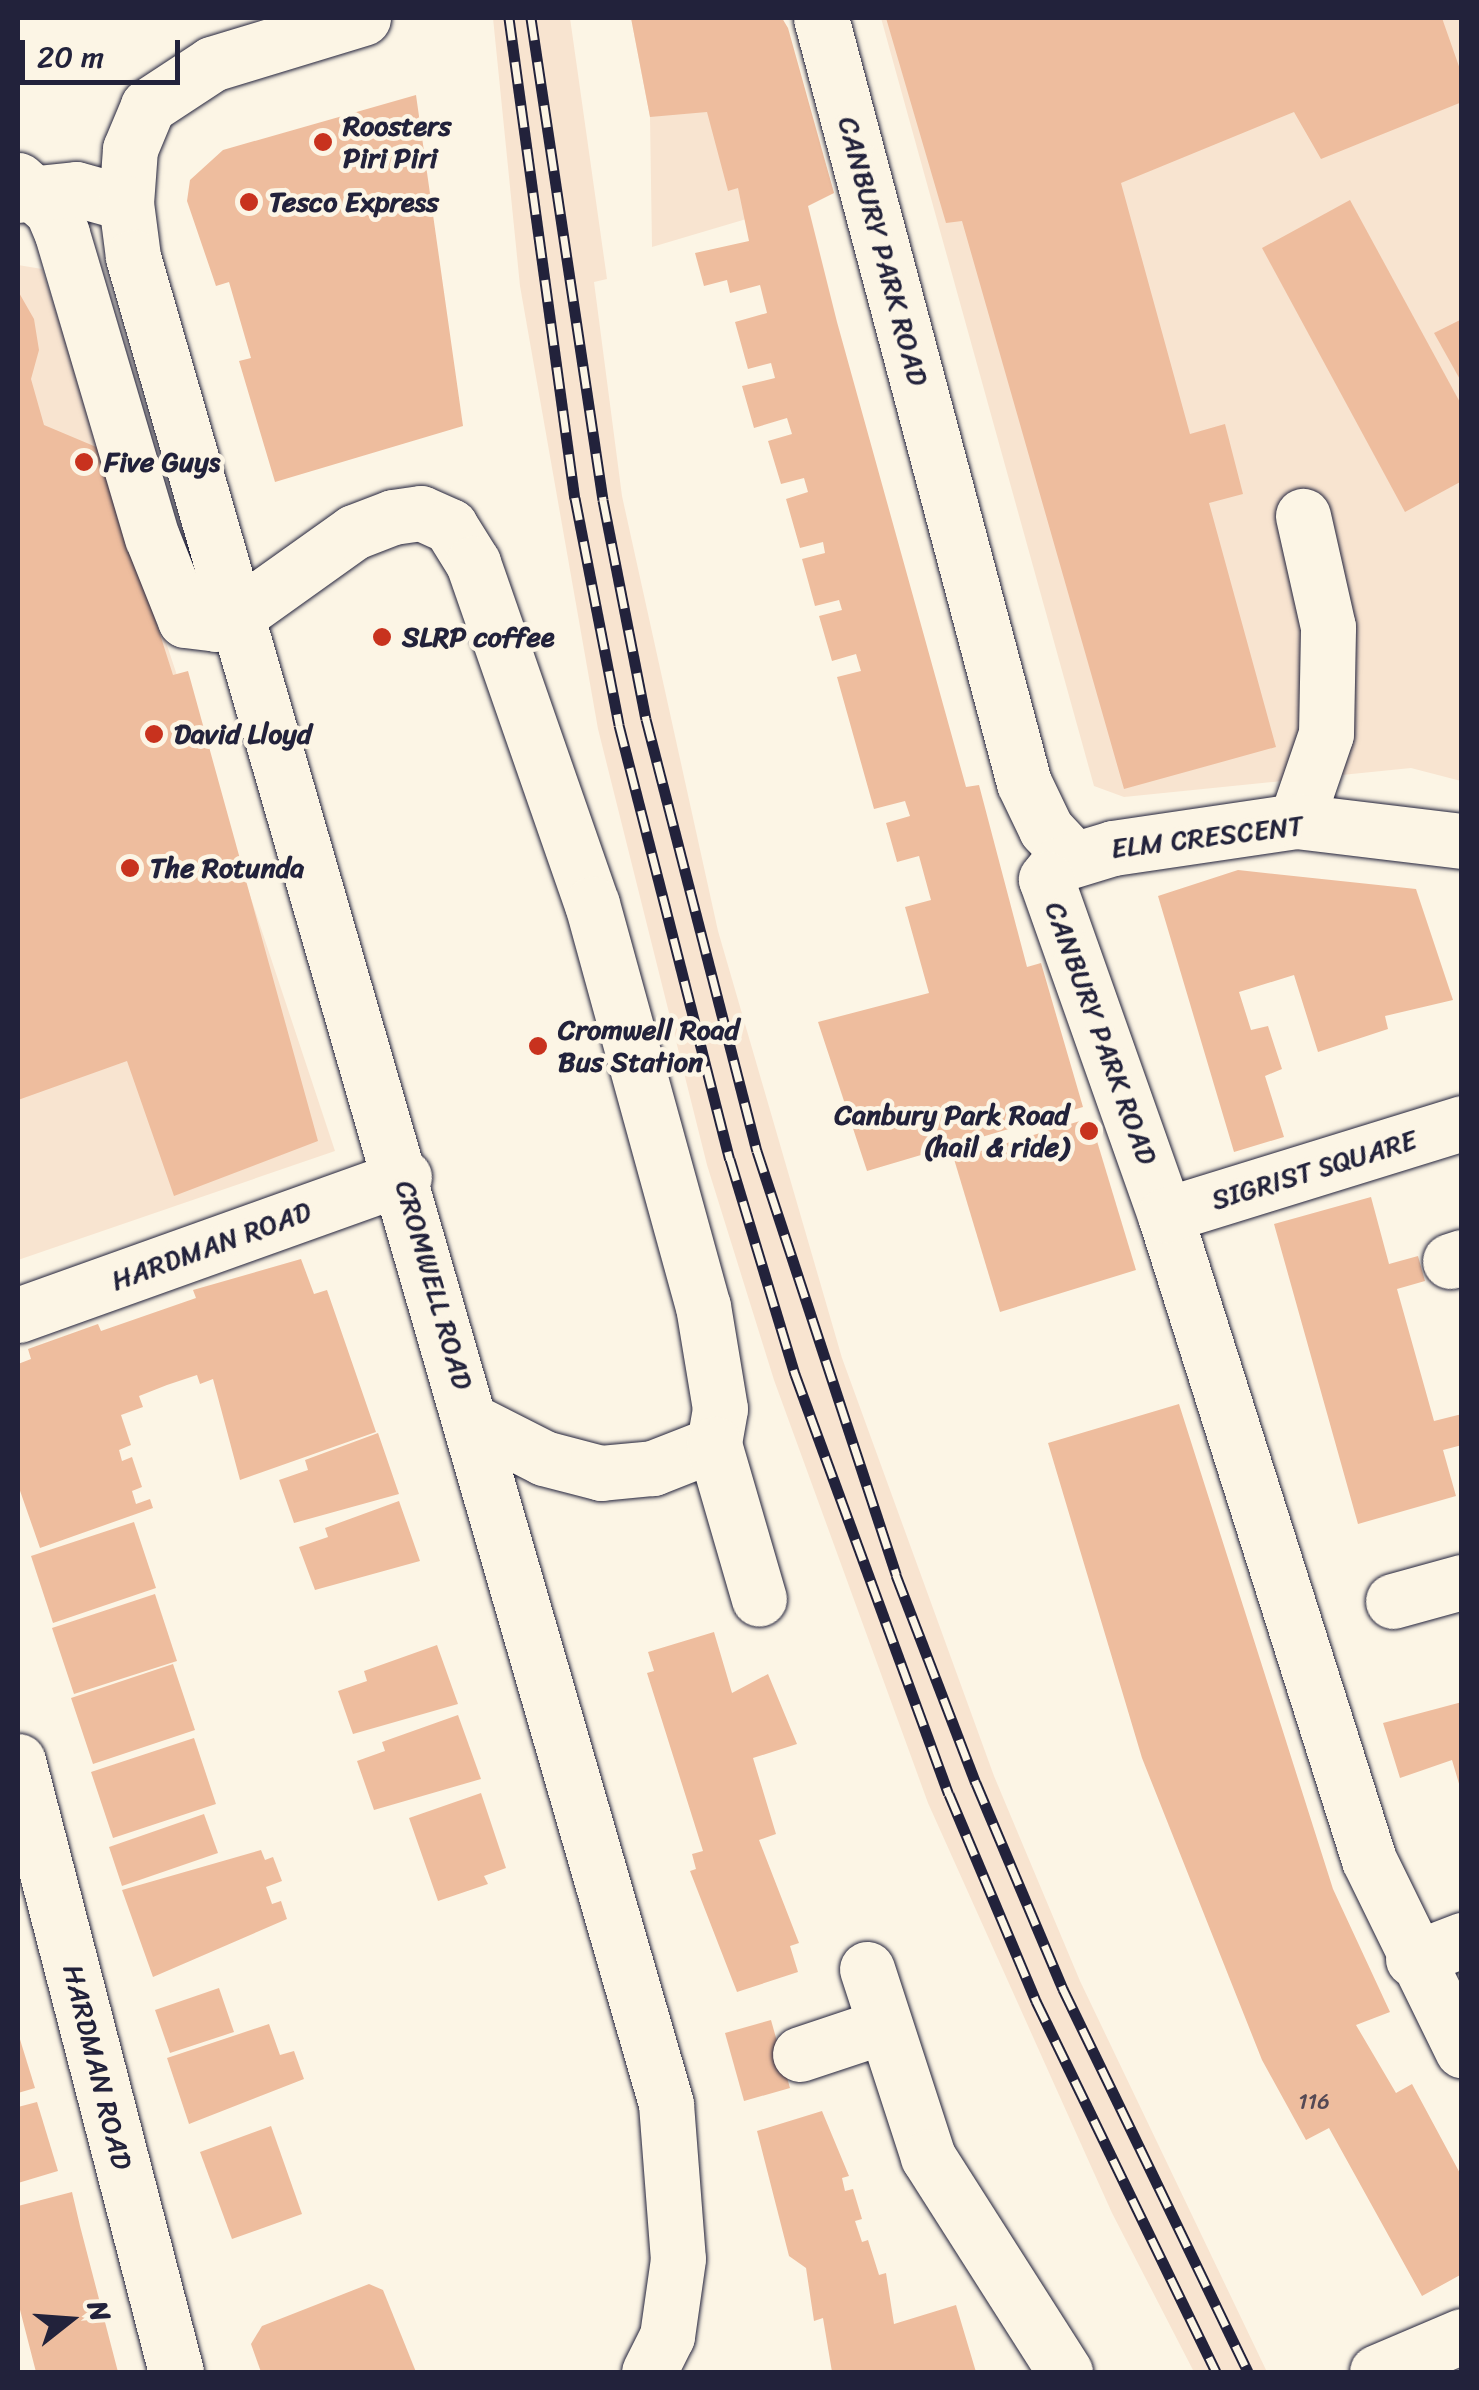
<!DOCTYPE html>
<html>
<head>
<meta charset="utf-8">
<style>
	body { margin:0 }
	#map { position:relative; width:1479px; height:2390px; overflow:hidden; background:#fcf5e5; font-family:Sriracha,sans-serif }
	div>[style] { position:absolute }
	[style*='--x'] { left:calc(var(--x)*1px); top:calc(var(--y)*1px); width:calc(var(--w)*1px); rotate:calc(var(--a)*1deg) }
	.built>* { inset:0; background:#f8e4d0 }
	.building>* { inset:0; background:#eebd9e }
	.roads { filter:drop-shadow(0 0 2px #22223b) drop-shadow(0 0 2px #22223b) }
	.minor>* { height:55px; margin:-27.5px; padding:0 27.5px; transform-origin:27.5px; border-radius:27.5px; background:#fcf5e5 }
	.major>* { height:55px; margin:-27.5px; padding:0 27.5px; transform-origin:27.5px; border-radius:27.5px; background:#fcf5e5 }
	.rail>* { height:11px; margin-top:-5.5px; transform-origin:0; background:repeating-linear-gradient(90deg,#fcf5e5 0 22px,#22223b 0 44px); box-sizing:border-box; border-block:2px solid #22223b }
	.dots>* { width:28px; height:28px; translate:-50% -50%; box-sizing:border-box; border:5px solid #fcf5e5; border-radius:50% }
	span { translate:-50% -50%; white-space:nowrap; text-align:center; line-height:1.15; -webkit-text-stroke:9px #fcf5e5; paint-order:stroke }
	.number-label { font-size:22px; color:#554954 }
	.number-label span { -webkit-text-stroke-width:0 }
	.poi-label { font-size:28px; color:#22223b; font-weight:700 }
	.left { translate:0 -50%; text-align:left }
	.right { translate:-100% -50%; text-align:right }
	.street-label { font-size:28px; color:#22223b }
	.frame { position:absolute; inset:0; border:20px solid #22223b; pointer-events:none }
	.north { position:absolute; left:20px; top:2270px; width:100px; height:100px; -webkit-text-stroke:8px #fcf5e5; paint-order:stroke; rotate:73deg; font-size:28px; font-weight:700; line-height:40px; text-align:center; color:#22223b }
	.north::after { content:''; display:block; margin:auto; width:35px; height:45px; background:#22223b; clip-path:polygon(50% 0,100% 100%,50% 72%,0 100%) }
	.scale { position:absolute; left:20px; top:40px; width:160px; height:45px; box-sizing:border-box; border:5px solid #22223b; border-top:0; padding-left:12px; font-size:30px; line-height:35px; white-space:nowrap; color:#22223b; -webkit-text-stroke:8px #fcf5e5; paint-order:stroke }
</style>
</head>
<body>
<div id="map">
	<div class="built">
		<i style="clip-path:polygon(493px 18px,570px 18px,607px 279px,594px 282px,622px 496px,718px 931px,842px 1358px,994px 1776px,1080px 1981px,1267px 2372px,1194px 2372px,1112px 2213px,928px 1803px,774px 1380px,707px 1165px,598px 729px,520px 286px)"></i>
		<i style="clip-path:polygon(631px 18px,782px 18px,834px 193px,652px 247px,650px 117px)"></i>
		<i style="clip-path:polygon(881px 18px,1461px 18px,1461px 781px,1411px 768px,1124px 797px,1094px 786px)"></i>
		<i style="clip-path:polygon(18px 265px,42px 269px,335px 1151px,18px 1260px)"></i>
	</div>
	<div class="building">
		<i style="clip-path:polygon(631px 18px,782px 18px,788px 28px,834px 193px,808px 206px,837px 322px,966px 787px,979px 785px,1027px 967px,1041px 963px,1083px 1107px,867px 1171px,818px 1022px,929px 993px,905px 907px,931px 900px,919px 856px,897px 862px,886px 823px,910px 816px,905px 801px,874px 809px,837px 677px,861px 671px,856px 654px,832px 661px,819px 616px,842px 610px,839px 600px,815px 606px,802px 559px,825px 553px,823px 542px,800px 548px,786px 499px,808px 492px,804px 478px,781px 484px,768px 441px,792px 434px,787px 418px,754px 428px,742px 386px,775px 378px,771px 363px,748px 369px,735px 322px,767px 313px,760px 285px,730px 293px,727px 280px,704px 286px,695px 253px,749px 241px,738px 188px,728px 191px,707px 112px,650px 117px)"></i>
		<i style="clip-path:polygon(886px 18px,1442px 18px,1462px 75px,1462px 102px,1321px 159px,1294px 112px,1121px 183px,1190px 434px,1225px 424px,1243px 494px,1209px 503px,1276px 747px,1124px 789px,962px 221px,946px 223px)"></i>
		<i style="clip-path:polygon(416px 95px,463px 426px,275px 482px,239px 361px,251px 358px,229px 282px,216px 286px,187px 201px,190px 180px,223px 150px)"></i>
		<i style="clip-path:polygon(1350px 200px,1462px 406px,1462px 481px,1405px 512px,1262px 248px)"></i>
		<i style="clip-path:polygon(18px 291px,34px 319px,39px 350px,31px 379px,44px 425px,101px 449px,173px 675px,188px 671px,318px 1141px,174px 1196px,127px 1061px,18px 1100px)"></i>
		<i style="clip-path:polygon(1462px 319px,1462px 383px,1434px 333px)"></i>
		<i style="clip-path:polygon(1238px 870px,1416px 889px,1453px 1000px,1385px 1016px,1388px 1029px,1318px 1052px,1294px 975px,1239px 992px,1251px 1030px,1268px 1026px,1282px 1069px,1265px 1076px,1284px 1137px,1234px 1152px,1158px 896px)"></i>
		<i style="clip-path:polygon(1090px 1118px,1136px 1270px,1000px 1312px,954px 1159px)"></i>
		<i style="clip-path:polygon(1371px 1197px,1389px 1264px,1418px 1256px,1425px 1281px,1397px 1289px,1434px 1421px,1462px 1414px,1462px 1445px,1443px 1450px,1456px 1496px,1358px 1524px,1274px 1224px)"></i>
		<i style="clip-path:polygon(301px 1259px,314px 1294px,327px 1290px,376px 1432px,240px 1480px,213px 1379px,200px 1384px,197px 1375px,167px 1385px,139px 1396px,143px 1407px,121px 1415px,131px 1445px,119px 1450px,122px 1461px,132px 1457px,142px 1487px,132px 1491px,136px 1504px,150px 1499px,153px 1508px,40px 1548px,18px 1485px,18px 1364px,31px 1359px,28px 1349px,98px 1324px,101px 1331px,196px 1298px,193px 1290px)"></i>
		<i style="clip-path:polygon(1179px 1404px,1333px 1889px,1390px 2012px,1356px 2025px,1396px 2093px,1412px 2084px,1462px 2177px,1462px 2274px,1422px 2296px,1329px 2128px,1306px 2140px,1262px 2060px,1142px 1758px,1048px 1443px)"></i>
		<i style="clip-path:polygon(378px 1433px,399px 1494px,294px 1523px,279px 1480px,308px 1470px,305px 1460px)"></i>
		<i style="clip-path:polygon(399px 1501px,420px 1561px,315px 1590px,299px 1547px,328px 1537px,325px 1528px)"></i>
		<i style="clip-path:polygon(134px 1522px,156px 1588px,53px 1623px,31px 1556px)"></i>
		<i style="clip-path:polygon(155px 1594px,177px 1661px,74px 1694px,52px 1628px)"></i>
		<i style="clip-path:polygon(714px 1632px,732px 1693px,768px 1674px,797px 1744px,753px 1758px,776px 1834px,759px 1840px,799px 1943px,790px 1946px,798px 1972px,737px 1992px,690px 1871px,696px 1869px,692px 1854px,703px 1851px,647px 1673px,654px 1671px,648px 1652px)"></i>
		<i style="clip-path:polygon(437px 1645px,458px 1704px,353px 1734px,338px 1691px,367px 1681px,364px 1671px)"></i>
		<i style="clip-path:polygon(173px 1664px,195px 1730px,93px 1764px,71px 1698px)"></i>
		<i style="clip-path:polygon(1462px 1702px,1462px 1794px,1452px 1760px,1400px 1778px,1383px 1723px)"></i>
		<i style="clip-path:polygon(458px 1715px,481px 1779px,374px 1810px,357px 1761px,385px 1751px,382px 1742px)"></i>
		<i style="clip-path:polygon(194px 1738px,216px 1804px,113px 1838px,91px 1772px)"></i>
		<i style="clip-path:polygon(481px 1793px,506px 1868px,484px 1876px,488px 1884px,438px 1901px,409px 1818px)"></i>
		<i style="clip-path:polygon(204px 1814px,218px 1853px,122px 1886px,109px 1847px)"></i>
		<i style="clip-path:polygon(261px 1850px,265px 1860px,273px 1857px,282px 1881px,266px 1887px,272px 1904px,281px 1901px,287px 1919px,153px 1977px,122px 1890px)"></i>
		<i style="clip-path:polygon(219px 1988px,234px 2032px,170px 2053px,155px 2010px)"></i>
		<i style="clip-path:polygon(771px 2020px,790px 2088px,744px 2101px,725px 2033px)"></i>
		<i style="clip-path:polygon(269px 2024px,280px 2055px,294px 2051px,304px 2079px,189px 2124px,167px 2058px)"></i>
		<i style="clip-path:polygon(18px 2033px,35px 2088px,18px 2093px)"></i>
		<i style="clip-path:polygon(37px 2102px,58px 2171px,18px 2183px,18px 2107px)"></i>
		<i style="clip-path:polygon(822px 2111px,849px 2176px,842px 2178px,845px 2191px,853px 2189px,862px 2219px,855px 2221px,862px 2242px,868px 2240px,879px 2275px,886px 2273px,894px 2324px,956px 2305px,976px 2372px,832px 2372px,823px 2318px,814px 2321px,806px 2268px,789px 2256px,757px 2131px)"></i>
		<i style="clip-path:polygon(271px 2126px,302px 2214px,232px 2239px,200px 2152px)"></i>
		<i style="clip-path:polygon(72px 2192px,80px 2226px,118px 2372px,36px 2372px,18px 2302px,18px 2206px)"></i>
		<i style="clip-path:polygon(369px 2284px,383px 2290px,416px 2372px,261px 2372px,251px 2344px,262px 2326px)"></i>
	</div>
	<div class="roads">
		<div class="minor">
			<i style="--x:821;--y:18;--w:791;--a:75.14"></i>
			<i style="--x:1024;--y:783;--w:51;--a:64.4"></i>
			<i style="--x:1046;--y:829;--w:40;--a:47"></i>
			<i style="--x:18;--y:180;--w:45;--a:41.4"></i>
			<i style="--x:52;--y:210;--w:26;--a:67"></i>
			<i style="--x:62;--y:234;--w:316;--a:73.5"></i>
			<i style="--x:152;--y:537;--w:89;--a:68.3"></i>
			<i style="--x:185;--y:620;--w:31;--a:7"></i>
			<i style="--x:216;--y:624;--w:25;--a:-23"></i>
			<i style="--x:239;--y:614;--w:141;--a:-35.5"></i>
			<i style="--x:354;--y:532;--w:42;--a:-21"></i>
			<i style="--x:393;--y:517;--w:28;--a:-8"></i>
			<i style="--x:421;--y:513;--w:32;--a:24"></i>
			<i style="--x:450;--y:526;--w:44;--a:58.1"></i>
			<i style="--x:473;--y:563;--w:361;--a:70.8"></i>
			<i style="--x:592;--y:904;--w:417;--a:74.6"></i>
			<i style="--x:703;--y:1306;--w:104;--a:80.6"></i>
			<i style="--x:720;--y:1409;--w:36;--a:100"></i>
			<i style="--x:714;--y:1444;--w:66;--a:158.5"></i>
			<i style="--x:653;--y:1468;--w:52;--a:174.5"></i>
			<i style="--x:601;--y:1473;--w:59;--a:-165.3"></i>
			<i style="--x:544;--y:1458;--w:80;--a:-153.1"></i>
			<i style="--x:18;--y:195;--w:58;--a:-5.9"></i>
			<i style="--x:76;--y:189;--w:52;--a:15.6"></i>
			<i style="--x:1296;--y:821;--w:92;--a:-71"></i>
			<i style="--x:1326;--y:734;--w:107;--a:-88.9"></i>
			<i style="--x:1328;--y:627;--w:114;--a:-102.7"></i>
			<i style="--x:1462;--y:841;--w:167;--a:-173.1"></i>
			<i style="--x:1296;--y:821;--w:185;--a:171.6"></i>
			<i style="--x:1113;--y:848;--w:59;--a:163.1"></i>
			<i style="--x:1057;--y:865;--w:18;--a:128"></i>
			<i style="--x:1046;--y:879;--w:356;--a:70.5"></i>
			<i style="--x:1165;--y:1215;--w:676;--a:72.45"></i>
			<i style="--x:1369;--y:1860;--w:212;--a:63.9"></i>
			<i style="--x:1165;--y:1215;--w:311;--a:-17.2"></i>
			<i style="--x:1450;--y:1261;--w:13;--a:-18"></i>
			<i style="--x:18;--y:1315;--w:410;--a:-19.7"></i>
			<i style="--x:714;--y:1444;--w:161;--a:73.8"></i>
			<i style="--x:1393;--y:1601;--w:72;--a:-15.4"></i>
			<i style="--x:18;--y:1761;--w:631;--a:75.5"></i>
			<i style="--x:1413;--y:1959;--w:53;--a:-21.2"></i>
			<i style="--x:867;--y:1969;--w:198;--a:72"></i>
			<i style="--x:928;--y:2157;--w:255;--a:57.5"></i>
			<i style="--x:800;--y:2054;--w:89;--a:-18.4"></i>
			<i style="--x:1377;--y:2372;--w:92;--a:-23"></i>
		</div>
		<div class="major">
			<i style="--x:363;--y:18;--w:158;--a:163.1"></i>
			<i style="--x:212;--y:64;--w:77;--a:146.7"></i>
			<i style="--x:148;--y:106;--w:47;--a:112.7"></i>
			<i style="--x:130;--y:149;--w:54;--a:94.2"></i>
			<i style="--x:126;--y:203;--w:54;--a:82.6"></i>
			<i style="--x:133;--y:257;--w:1922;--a:73.9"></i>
			<i style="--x:666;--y:2104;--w:155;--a:85.6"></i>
			<i style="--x:678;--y:2259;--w:78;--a:98.1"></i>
			<i style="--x:667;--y:2336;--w:40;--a:116.6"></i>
		</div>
	</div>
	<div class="rail">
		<i style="--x:509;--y:18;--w:485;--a:82.2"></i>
		<i style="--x:575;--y:498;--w:231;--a:79"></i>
		<i style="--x:619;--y:725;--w:448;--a:75.7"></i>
		<i style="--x:730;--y:1159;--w:225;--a:73.2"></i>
		<i style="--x:795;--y:1374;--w:447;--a:69.9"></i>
		<i style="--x:949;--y:1794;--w:225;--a:67.2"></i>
		<i style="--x:1036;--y:2001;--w:412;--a:64.1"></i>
		<i style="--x:531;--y:18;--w:487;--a:81.5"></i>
		<i style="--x:603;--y:500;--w:223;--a:78.9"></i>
		<i style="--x:646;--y:719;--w:446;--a:75.6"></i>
		<i style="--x:757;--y:1151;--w:446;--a:71.8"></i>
		<i style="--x:896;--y:1575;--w:223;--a:69"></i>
		<i style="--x:976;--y:1783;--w:224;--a:67.1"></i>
		<i style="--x:1063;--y:1989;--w:425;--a:64.2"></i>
	</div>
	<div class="dots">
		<i style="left:323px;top:142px;background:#c8321e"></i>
		<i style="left:249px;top:202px;background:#c8321e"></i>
		<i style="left:84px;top:462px;background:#c8321e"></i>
		<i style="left:382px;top:637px;background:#c8321e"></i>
		<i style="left:154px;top:734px;background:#c8321e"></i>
		<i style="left:130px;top:868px;background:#c8321e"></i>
		<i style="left:538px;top:1046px;background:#c8321e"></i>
		<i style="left:1089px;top:1131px;background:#c8321e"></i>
	</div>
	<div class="number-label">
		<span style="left:1314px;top:2102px">116</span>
	</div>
	<div class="poi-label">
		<span class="left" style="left:343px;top:142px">Roosters<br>Piri Piri</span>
		<span class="left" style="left:269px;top:202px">Tesco Express</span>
		<span class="left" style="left:104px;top:462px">Five Guys</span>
		<span class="left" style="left:402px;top:637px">SLRP coffee</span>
		<span class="left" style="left:174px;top:734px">David Lloyd</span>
		<span class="left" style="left:150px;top:868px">The Rotunda</span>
		<span class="left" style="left:558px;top:1046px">Cromwell Road<br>Bus Station</span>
		<span class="right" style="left:1069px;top:1131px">Canbury Park Road<br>(hail &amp; ride)</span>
	</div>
	<div class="street-label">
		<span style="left:883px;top:251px;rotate:75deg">CANBURY PARK ROAD</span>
		<span style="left:1207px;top:837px;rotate:-7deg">ELM CRESCENT</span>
		<span style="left:1101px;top:1033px;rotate:70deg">CANBURY PARK ROAD</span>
		<span style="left:1314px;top:1170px;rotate:-17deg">SIGRIST SQUARE</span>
		<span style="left:211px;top:1246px;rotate:-20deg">HARDMAN ROAD</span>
		<span style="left:434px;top:1285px;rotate:74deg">CROMWELL ROAD</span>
		<span style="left:97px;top:2067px;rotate:76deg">HARDMAN ROAD</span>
	</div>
	<div class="frame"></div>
	<div class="north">N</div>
	<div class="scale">20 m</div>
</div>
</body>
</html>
